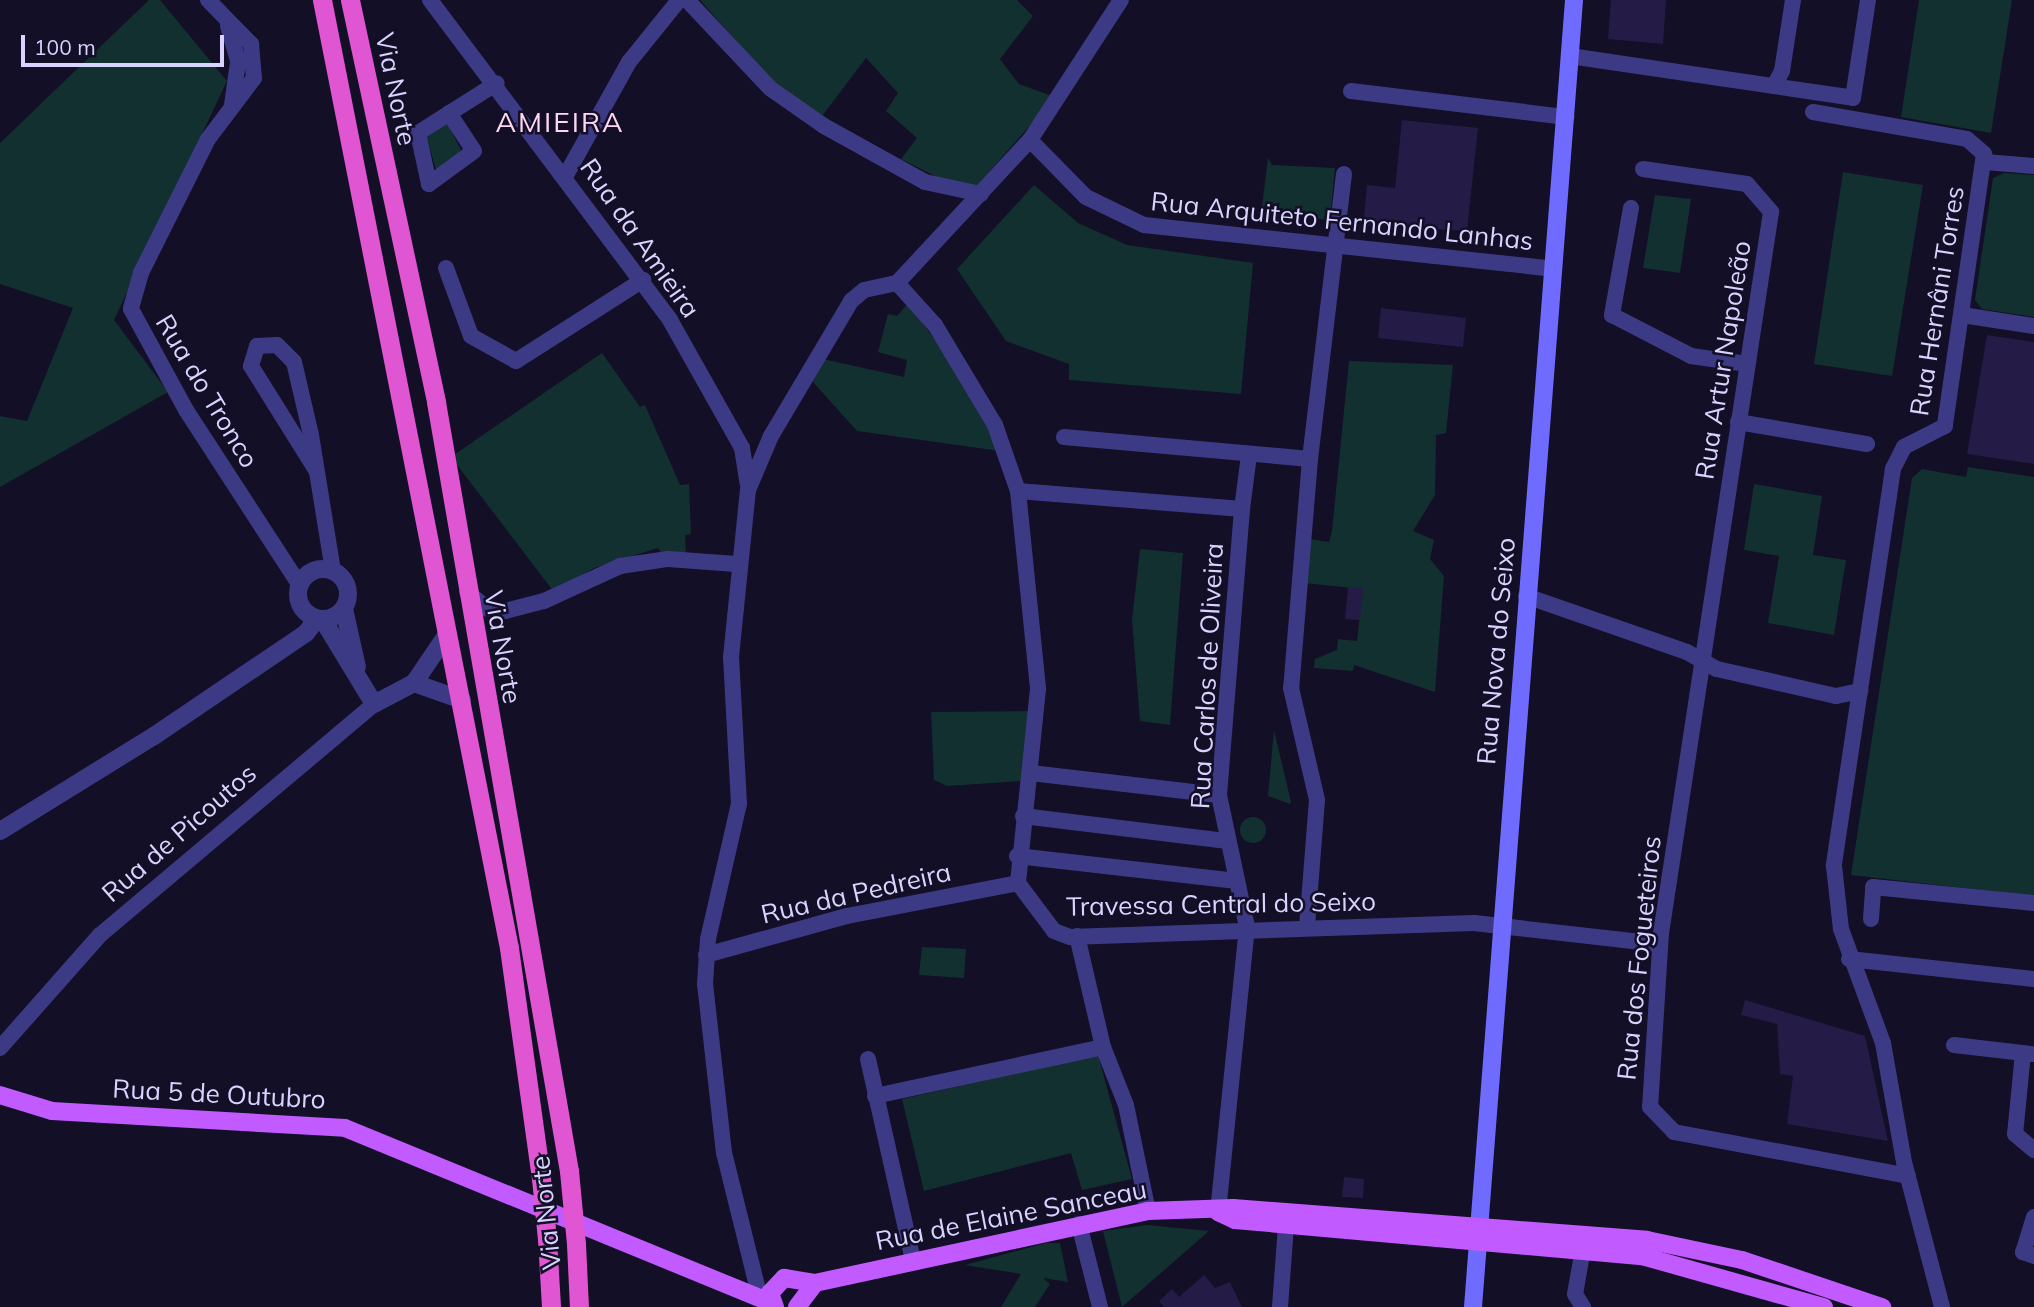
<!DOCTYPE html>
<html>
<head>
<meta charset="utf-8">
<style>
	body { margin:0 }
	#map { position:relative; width:2034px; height:1307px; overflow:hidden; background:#130f26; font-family:Mulish,sans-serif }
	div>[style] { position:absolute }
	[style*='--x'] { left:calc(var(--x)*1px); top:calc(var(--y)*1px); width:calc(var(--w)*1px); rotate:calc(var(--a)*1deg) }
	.green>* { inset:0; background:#12302f }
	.round { border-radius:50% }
	.building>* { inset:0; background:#241b47 }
	.minor>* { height:16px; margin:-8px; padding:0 8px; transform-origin:8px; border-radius:8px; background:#3d3a85 }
	.tertiary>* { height:18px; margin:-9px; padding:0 9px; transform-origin:9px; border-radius:9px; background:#3d3a85 }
	.tertiary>.ring { margin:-9px; padding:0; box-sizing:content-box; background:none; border:18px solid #3d3a85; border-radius:50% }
	.secondary>* { height:18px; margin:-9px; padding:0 9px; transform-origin:9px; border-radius:9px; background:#6f6bff }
	.primary>* { height:18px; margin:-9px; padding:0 9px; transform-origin:9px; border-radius:9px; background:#c25bff }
	.trunk>* { height:19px; margin:-9.5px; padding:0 9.5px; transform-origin:9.5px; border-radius:9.5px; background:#e055d1 }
	.trunk-bridge>* { height:19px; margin:-9.5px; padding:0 9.5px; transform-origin:9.5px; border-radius:9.5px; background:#e055d1 }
	span { translate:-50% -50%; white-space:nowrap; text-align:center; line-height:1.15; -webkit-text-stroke:5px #130f26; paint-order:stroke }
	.street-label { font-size:26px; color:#d9d4ff }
	.neighbourhood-label { font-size:28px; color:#ffd6f0; letter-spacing:2px }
	.scale { position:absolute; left:21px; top:35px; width:203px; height:32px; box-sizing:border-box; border:4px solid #d9d4ff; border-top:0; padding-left:9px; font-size:21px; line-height:24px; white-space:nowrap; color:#d9d4ff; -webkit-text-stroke:5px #130f26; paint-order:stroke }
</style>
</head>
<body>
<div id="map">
	<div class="green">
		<i style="clip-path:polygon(149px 0,160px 0,227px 81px,114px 320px,168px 392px,0 487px,0 416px,27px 421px,73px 308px,0 284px,0 143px)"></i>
		<i style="clip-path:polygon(700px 0,1017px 0,1033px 16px,1000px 59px,1019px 84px,1055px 97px,975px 188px,951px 184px,901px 159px,917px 138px,886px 111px,898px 93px,866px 58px,822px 116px,778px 88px)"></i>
		<i style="clip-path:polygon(1919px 0,2012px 0,1991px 133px,1901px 117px)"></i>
		<i style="clip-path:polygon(447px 123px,462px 152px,436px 170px,426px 135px)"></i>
		<i style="clip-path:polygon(1268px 158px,1272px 165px,1335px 168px,1330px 220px,1261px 214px)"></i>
		<i style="clip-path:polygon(1843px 172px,1923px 185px,1892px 376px,1814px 364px)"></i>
		<i style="clip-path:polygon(2004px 173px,2034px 175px,2034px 317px,1982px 309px,1975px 300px,1993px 178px)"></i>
		<i style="clip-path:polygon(1034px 185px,1078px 223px,1127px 245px,1253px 263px,1241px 394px,1069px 380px,1069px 364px,1006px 341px,957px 269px)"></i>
		<i style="clip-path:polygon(1655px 195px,1691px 199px,1680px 273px,1643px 268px)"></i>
		<i style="clip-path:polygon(908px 303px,969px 387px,1000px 451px,857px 431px,813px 382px,823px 359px,904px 377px,907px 360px,878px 352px,888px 314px,897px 316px)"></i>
		<i style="clip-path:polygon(602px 353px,640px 407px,645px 405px,680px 485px,689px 484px,691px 534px,685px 535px,686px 555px,662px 555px,658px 548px,594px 568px,554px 592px,451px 457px)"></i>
		<i style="clip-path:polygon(1349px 361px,1453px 365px,1446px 433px,1436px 435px,1435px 495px,1413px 531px,1434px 540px,1430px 559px,1444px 576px,1435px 692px,1354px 665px,1353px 671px,1314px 668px,1315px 659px,1337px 650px,1338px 639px,1357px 641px,1363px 589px,1304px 583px,1310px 539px,1329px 542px,1332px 531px)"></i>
		<i style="clip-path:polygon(1968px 467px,2034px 477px,2034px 896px,1851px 875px,1912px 478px,1922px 469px,1966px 477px)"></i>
		<i style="clip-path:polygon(1754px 484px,1822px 496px,1813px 555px,1846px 560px,1834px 635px,1768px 623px,1779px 556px,1744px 550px)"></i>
		<i style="clip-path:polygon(1140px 549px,1183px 553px,1170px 725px,1140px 721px,1132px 620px)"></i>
		<i style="clip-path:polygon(1031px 711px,1021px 781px,947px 786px,934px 780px,931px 712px)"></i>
		<i style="clip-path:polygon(1274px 730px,1291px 802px,1290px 804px,1268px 796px)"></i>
		<i class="round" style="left:1240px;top:817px;width:26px;height:26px"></i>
		<i style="clip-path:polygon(922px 947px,966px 949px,964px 978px,919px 975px)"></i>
		<i style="clip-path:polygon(1098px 1055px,1132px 1179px,1082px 1190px,1071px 1153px,924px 1191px,902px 1099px)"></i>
		<i style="clip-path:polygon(1147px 1225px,1209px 1231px,1122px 1307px,1103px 1231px)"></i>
		<i style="clip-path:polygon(1046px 1243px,1060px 1243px,1068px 1282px,1043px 1278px,1050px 1284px,1035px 1307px,1001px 1307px,1021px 1274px,965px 1265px)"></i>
	</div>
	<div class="building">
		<i style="clip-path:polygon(1611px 0,1666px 0,1663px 44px,1608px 39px)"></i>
		<i style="clip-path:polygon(1402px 120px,1478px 128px,1467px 231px,1363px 225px,1367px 185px,1395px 188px)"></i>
		<i style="clip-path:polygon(1381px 308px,1466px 318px,1463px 347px,1378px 338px)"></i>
		<i style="clip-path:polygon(1987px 335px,2034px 342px,2034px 464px,1967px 454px)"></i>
		<i style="clip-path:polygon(1348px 587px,1363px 589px,1360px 620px,1345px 619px)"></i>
		<i style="clip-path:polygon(1745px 1000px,1865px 1036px,1888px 1141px,1787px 1124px,1793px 1076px,1780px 1074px,1777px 1024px,1741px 1015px)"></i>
		<i style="clip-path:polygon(1344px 1177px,1364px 1179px,1363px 1198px,1342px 1197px)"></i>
		<i style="clip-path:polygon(1204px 1275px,1215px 1288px,1230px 1282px,1242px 1307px,1164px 1307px,1159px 1301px,1172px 1289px,1179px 1297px)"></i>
	</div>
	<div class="minor">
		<i style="--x:208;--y:0;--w:62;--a:45.7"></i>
		<i style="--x:251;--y:44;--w:34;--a:85"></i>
		<i style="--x:254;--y:78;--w:76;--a:127"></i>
		<i style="--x:208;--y:139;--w:150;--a:116.6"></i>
		<i style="--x:141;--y:273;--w:37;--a:106"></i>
		<i style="--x:131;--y:309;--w:115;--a:61.4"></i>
		<i style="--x:186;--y:410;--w:207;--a:57"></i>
		<i style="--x:430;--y:0;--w:400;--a:53.1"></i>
		<i style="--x:670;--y:320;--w:147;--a:60.6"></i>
		<i style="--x:742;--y:448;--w:36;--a:81"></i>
		<i style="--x:687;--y:0;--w:122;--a:46.7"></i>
		<i style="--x:771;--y:89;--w:65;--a:34.9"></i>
		<i style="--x:824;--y:126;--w:115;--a:29"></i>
		<i style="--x:925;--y:182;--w:57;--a:12.1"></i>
		<i style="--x:228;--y:26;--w:37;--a:74"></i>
		<i style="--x:238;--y:62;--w:43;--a:97.9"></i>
		<i style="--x:1570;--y:56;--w:286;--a:8.4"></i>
		<i style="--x:1853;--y:98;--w:99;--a:-81.3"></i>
		<i style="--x:1774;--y:86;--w:17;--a:-62"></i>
		<i style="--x:1782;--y:71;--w:72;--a:-81.2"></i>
		<i style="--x:1351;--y:91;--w:217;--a:6.9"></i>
		<i style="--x:1813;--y:112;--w:156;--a:9.9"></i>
		<i style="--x:1967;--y:139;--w:23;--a:41"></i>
		<i style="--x:1984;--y:154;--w:275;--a:98.2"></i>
		<i style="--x:1945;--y:426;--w:46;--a:152.9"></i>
		<i style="--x:1904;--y:447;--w:25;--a:117"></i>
		<i style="--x:1893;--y:469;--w:401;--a:98.5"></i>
		<i style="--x:1834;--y:866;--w:63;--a:83.7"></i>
		<i style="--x:1841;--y:929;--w:121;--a:69.8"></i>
		<i style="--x:1883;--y:1043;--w:121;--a:80"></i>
		<i style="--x:1904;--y:1162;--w:150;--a:75.3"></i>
		<i style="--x:449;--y:113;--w:45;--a:56.7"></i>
		<i style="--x:474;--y:151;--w:56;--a:143.7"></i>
		<i style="--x:429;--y:184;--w:52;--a:-102.2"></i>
		<i style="--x:418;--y:133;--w:93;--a:-32.3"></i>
		<i style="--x:1030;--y:140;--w:80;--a:45.5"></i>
		<i style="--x:1086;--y:197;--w:64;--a:25.8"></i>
		<i style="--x:1144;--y:225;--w:411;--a:6.1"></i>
		<i style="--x:1985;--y:162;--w:49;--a:4.7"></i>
		<i style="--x:1643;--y:169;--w:105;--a:8.2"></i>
		<i style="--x:1747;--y:184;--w:37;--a:49"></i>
		<i style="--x:1771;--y:212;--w:729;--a:98.67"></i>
		<i style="--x:1661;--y:933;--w:174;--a:93.6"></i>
		<i style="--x:1650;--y:1107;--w:35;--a:46"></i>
		<i style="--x:1674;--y:1132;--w:238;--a:10.6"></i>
		<i style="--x:566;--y:175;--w:129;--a:-60.9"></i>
		<i style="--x:629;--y:62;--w:80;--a:-51.1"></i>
		<i style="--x:1631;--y:208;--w:109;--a:100.1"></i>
		<i style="--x:1612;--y:315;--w:89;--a:27.4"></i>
		<i style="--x:1691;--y:356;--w:57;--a:8.1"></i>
		<i style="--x:446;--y:268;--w:72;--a:69.8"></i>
		<i style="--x:471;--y:336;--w:51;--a:29.1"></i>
		<i style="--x:516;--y:361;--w:151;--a:-32.5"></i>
		<i style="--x:897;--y:283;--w:57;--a:47.9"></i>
		<i style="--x:935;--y:325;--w:117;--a:59"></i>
		<i style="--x:995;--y:425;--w:70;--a:70.8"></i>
		<i style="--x:1018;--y:491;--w:199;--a:84.2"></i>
		<i style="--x:1038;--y:689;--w:195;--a:95.9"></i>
		<i style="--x:1018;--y:883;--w:60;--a:53.1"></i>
		<i style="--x:1054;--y:931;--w:17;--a:21"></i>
		<i style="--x:1070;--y:937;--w:404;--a:-2"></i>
		<i style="--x:1474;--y:923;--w:186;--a:6.5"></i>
		<i style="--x:1962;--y:315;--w:73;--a:8.7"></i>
		<i style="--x:1738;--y:422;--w:131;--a:9.7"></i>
		<i style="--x:1064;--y:437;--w:247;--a:5.1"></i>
		<i style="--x:1310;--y:459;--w:230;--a:94.7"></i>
		<i style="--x:1291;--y:688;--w:115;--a:76.9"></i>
		<i style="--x:1317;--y:800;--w:128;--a:94.5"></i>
		<i style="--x:1310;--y:459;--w:287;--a:-83.2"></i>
		<i style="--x:316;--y:470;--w:123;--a:-122"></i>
		<i style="--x:251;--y:366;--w:21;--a:-73"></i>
		<i style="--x:257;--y:346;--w:20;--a:-3"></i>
		<i style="--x:277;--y:345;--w:24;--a:45"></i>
		<i style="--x:294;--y:362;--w:75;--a:76.9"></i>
		<i style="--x:311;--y:435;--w:138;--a:80.8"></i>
		<i style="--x:1018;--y:491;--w:225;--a:4.6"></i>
		<i style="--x:1242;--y:509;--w:54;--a:-82.6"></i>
		<i style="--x:467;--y:592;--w:27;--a:39"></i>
		<i style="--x:488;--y:609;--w:17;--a:7"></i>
		<i style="--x:505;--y:611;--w:40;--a:-14.4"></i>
		<i style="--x:544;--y:601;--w:84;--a:-24.7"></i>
		<i style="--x:620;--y:566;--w:49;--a:-8.3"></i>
		<i style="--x:668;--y:559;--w:68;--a:4.2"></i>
		<i style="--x:1526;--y:596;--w:170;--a:19.2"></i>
		<i style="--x:1687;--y:652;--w:34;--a:30"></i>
		<i style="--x:1717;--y:669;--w:122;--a:12.8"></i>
		<i style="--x:1836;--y:696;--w:25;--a:-12"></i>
		<i style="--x:1031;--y:773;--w:189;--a:6.7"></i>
		<i style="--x:1023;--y:816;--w:206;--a:7"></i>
		<i style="--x:1017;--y:856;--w:219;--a:6.5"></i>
		<i style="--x:1871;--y:919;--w:32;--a:-86"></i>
		<i style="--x:1873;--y:887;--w:162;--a:5.7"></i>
		<i style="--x:1077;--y:936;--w:114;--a:76.8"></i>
		<i style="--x:1103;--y:1047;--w:62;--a:68.4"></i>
		<i style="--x:1126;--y:1105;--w:108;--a:78.3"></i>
		<i style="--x:706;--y:955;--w:146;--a:-15.5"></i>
		<i style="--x:847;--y:916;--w:174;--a:-10.9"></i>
		<i style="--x:1849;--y:959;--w:186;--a:6.2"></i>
		<i style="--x:1954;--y:1045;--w:79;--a:6.6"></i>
		<i style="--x:0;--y:1048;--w:151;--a:-48.5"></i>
		<i style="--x:100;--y:935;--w:358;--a:-40.1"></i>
		<i style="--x:2023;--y:1053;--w:81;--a:95.6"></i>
		<i style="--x:2015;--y:1134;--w:25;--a:40"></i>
		<i style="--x:868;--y:1059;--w:206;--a:77.4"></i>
		<i style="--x:875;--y:1096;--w:233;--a:-12.1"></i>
		<i style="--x:1218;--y:1212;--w:286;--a:-84.2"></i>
		<i style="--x:1247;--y:927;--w:135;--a:-102"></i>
		<i style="--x:1219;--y:795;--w:287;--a:-85.4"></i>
		<i style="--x:2034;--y:1217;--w:37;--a:107"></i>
		<i style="--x:2023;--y:1252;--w:12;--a:20"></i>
		<i style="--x:1079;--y:1224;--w:86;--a:75.8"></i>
		<i style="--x:757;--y:1286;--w:137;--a:-103.9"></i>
		<i style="--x:724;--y:1153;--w:170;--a:-96.4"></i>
		<i style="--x:705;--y:984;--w:45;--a:-86.2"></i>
		<i style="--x:708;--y:939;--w:139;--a:-77.1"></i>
		<i style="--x:739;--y:804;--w:147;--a:-93.1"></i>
		<i style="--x:731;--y:657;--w:168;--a:-84.2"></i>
		<i style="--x:748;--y:490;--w:59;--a:-66.9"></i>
		<i style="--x:771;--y:436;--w:157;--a:-59.3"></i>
		<i style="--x:851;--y:301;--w:17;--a:-40"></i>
		<i style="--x:864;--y:290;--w:34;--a:-12"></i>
		<i style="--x:897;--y:283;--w:195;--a:-47.1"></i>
		<i style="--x:1030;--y:140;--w:167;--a:-57"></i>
		<i style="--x:1280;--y:1307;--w:82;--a:-85.8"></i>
		<i style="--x:1583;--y:1307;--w:15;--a:-122"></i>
		<i style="--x:1575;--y:1294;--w:46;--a:-79.9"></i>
	</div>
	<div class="tertiary">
		<i class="ring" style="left:298px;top:569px;width:32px;height:32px"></i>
		<i style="--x:344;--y:609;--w:59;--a:77.4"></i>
		<i style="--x:323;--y:620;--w:98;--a:58.7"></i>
		<i style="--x:374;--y:704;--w:45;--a:-27.7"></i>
		<i style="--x:414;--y:683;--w:60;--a:-55.8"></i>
		<i style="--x:414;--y:683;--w:51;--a:19.5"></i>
		<i style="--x:0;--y:831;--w:181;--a:-31.7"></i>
		<i style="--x:154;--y:736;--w:184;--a:-34.1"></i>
		<i style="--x:306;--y:633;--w:18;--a:-52"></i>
	</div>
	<div class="secondary">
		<i style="--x:1473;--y:1307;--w:1311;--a:-85.58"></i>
	</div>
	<div class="primary">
		<i style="--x:0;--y:1095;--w:54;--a:17.1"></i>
		<i style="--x:52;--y:1111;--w:293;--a:3.3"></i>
		<i style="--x:345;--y:1128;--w:461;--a:22.3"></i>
		<i style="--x:1218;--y:1212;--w:19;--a:25"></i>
		<i style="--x:1235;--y:1220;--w:409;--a:5.1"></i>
		<i style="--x:1642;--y:1256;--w:189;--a:15.7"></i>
		<i style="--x:775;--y:1307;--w:15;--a:-110"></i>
		<i style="--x:770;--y:1293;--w:21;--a:-47"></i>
		<i style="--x:784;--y:1278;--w:31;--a:9"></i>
		<i style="--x:815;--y:1283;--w:341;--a:-12.2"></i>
		<i style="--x:1148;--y:1211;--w:85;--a:-2"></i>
		<i style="--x:1233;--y:1208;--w:415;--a:4.4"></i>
		<i style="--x:1647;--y:1240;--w:97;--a:11.9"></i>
		<i style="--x:1742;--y:1260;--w:148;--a:18.6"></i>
		<i style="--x:797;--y:1307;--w:30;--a:-53"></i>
	</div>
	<div class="trunk">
		<i style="--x:322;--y:0;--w:966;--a:78.84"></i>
		<i style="--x:509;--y:948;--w:232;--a:82.1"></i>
		<i style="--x:350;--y:0;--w:411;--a:77.9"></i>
		<i style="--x:436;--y:402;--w:780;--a:80.19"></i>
		<i style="--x:547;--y:1239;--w:68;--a:86.6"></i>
		<i style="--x:576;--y:1244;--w:63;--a:87.3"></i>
	</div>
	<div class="trunk-bridge">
		<i style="--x:569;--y:1171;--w:73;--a:84.5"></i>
		<i style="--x:541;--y:1178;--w:61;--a:84.4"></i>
	</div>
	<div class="street-label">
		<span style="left:396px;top:89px;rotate:78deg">Via Norte</span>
		<span style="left:1342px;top:221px;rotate:6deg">Rua Arquiteto Fernando Lanhas</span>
		<span style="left:640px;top:238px;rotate:55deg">Rua da Amieira</span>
		<span style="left:1937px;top:301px;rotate:-81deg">Rua Hernâni Torres</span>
		<span style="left:1723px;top:360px;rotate:-81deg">Rua Artur Napoleão</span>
		<span style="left:207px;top:391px;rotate:59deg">Rua do Tronco</span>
		<span style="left:503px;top:647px;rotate:80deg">Via Norte</span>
		<span style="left:1496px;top:651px;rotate:-85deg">Rua Nova do Seixo</span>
		<span style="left:1207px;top:676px;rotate:-87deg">Rua Carlos de Oliveira</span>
		<span style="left:179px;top:833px;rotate:-41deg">Rua de Picoutos</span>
		<span style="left:856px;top:893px;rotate:-13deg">Rua da Pedreira</span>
		<span style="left:1221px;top:904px;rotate:-1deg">Travessa Central do Seixo</span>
		<span style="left:1639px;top:958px;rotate:-84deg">Rua dos Fogueteiros</span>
		<span style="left:219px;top:1094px;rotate:3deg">Rua 5 de Outubro</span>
		<span style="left:546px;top:1213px;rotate:-96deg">Via Norte</span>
		<span style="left:1011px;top:1215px;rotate:-11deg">Rua de Elaine Sanceau</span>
	</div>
	<div class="neighbourhood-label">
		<span style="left:560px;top:122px">AMIEIRA</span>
	</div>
	<div class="scale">100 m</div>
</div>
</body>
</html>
